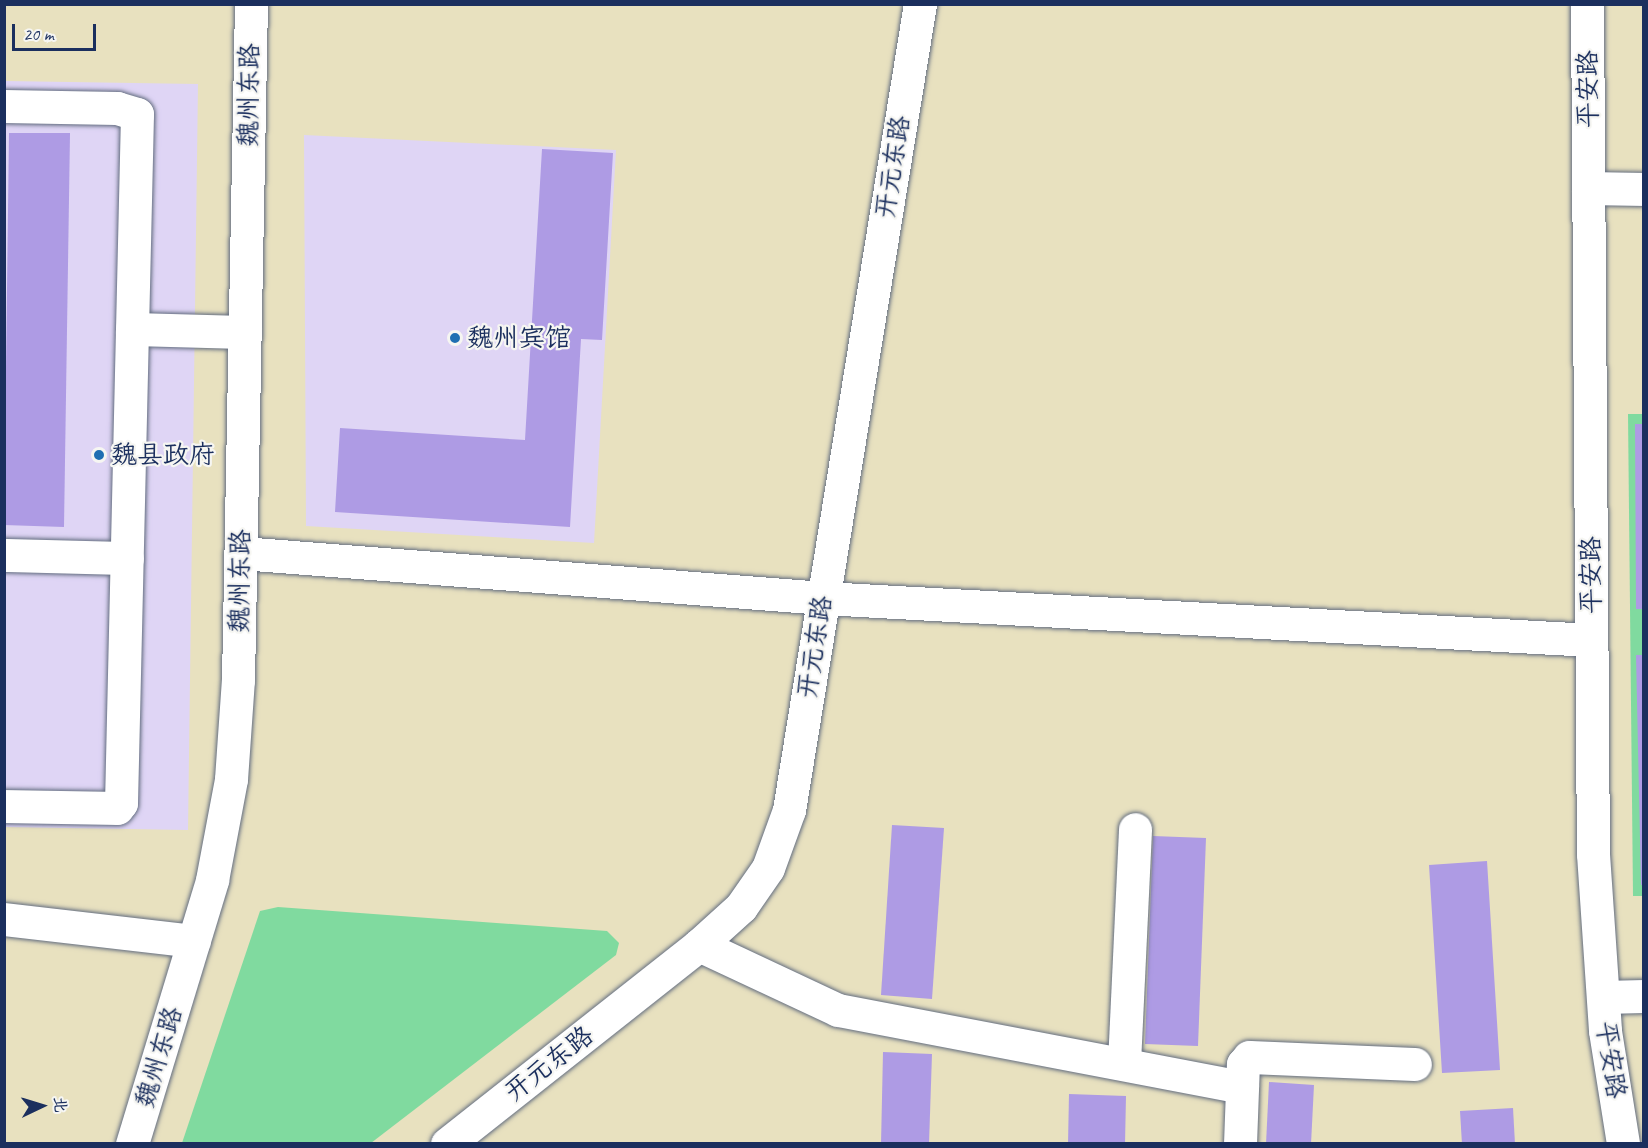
<!DOCTYPE html>
<html>
<head>
<meta charset="utf-8">
<style>
	body { margin:0 }
	#map { position:relative; width:1648px; height:1148px; overflow:hidden; background:#e8e1bf; font-family:Caveat,"LXGW WenKai TC",sans-serif }
	div>[style] { position:absolute }
	[style*='--x'] { left:calc(var(--x)*1px); top:calc(var(--y)*1px); width:calc(var(--w)*1px); rotate:calc(var(--a)*1deg) }
	.built>* { inset:0; background:#dfd5f5 }
	.green>* { inset:0; background:#80da9f }
	.building>* { inset:0; background:#ae9be4 }
	.roads { filter:drop-shadow(0 0 2px #636d80) drop-shadow(0 0 2px #636d80) }
	.minor>* { height:33px; margin:-16.5px; padding:0 16.5px; transform-origin:16.5px; border-radius:16.5px; background:#fff }
	.major>* { height:33px; margin:-16.5px; padding:0 16.5px; transform-origin:16.5px; border-radius:16.5px; background:#fff }
	.dots>* { width:16px; height:16px; translate:-50% -50%; box-sizing:border-box; border:3px solid #f6f6f2; border-radius:50% }
	span { translate:-50% -50%; white-space:nowrap; text-align:center; line-height:1.15; -webkit-text-stroke:4.5px #f6f6f2; paint-order:stroke }
	.street-label { font-size:26px; color:#1b2f5e }
	.poi-label { font-size:26px; color:#1b2f5e }
	.left { translate:0 -50%; text-align:left }
	.frame { position:absolute; inset:0; border:6px solid #1b2f5e; pointer-events:none }
	.north { position:absolute; left:12px; top:1076px; width:60px; height:60px; -webkit-text-stroke:4px #f6f6f2; paint-order:stroke; rotate:86deg; font-size:16px; font-weight:700; line-height:24px; text-align:center; color:#1b2f5e }
	.north::after { content:''; display:block; margin:auto; width:21px; height:27px; background:#1b2f5e; clip-path:polygon(50% 0,100% 100%,50% 72%,0 100%) }
	.scale { position:absolute; left:12px; top:24px; width:84px; height:27px; box-sizing:border-box; border:3px solid #1b2f5e; border-top:0; padding-left:8px; font-size:18px; line-height:21px; white-space:nowrap; color:#1b2f5e; -webkit-text-stroke:4px #f6f6f2; paint-order:stroke }
</style>
</head>
<body>
<div id="map">
	<div class="built">
		<i style="clip-path:polygon(5px 81px,198px 84px,188px 830px,5px 827px)"></i>
		<i style="clip-path:polygon(304px 135px,616px 150px,594px 543px,306px 526px)"></i>
	</div>
	<div class="green">
		<i style="clip-path:polygon(1628px 414px,1644px 414px,1644px 896px,1633px 896px)"></i>
		<i style="clip-path:polygon(278px 907px,607px 931px,619px 943px,616px 955px,371px 1143px,182px 1143px,260px 911px)"></i>
	</div>
	<div class="building">
		<i style="clip-path:polygon(9px 133px,70px 133px,64px 527px,4px 525px)"></i>
		<i style="clip-path:polygon(542px 149px,613px 153px,602px 340px,581px 339px,570px 527px,335px 512px,340px 428px,525px 440px)"></i>
		<i style="clip-path:polygon(1635px 424px,1644px 424px,1644px 609px,1636px 609px)"></i>
		<i style="clip-path:polygon(1636px 655px,1644px 655px,1644px 885px,1641px 885px)"></i>
		<i style="clip-path:polygon(892px 825px,944px 828px,932px 999px,881px 995px)"></i>
		<i style="clip-path:polygon(1153px 836px,1206px 838px,1198px 1046px,1145px 1044px)"></i>
		<i style="clip-path:polygon(1487px 861px,1500px 1070px,1442px 1073px,1429px 865px)"></i>
		<i style="clip-path:polygon(883px 1052px,932px 1054px,929px 1144px,881px 1144px)"></i>
		<i style="clip-path:polygon(1269px 1082px,1314px 1085px,1311px 1144px,1266px 1144px)"></i>
		<i style="clip-path:polygon(1069px 1094px,1126px 1096px,1125px 1144px,1068px 1144px)"></i>
		<i style="clip-path:polygon(1513px 1108px,1515px 1144px,1462px 1144px,1460px 1111px)"></i>
	</div>
	<div class="roads">
		<div class="minor">
			<i style="--x:1587;--y:4;--w:850;--a:89.6"></i>
			<i style="--x:1593;--y:854;--w:177;--a:86.1"></i>
			<i style="--x:1605;--y:1031;--w:114;--a:80.9"></i>
			<i style="--x:4;--y:106;--w:113;--a:1"></i>
			<i style="--x:117;--y:108;--w:21;--a:17"></i>
			<i style="--x:137;--y:114;--w:689;--a:91.33"></i>
			<i style="--x:121;--y:803;--w:6;--a:129"></i>
			<i style="--x:117;--y:808;--w:113;--a:-179"></i>
			<i style="--x:1588;--y:188;--w:56;--a:1"></i>
			<i style="--x:132;--y:329;--w:113;--a:1.5"></i>
			<i style="--x:241;--y:553;--w:584;--a:4.42"></i>
			<i style="--x:823;--y:598;--w:769;--a:3.13"></i>
			<i style="--x:4;--y:555;--w:123;--a:1.4"></i>
			<i style="--x:4;--y:919;--w:191;--a:6.6"></i>
			<i style="--x:699;--y:945;--w:153;--a:25.1"></i>
			<i style="--x:838;--y:1010;--w:411;--a:10.8"></i>
			<i style="--x:1603;--y:997;--w:41;--a:-1.4"></i>
			<i style="--x:1124;--y:1063;--w:234;--a:-87.3"></i>
			<i style="--x:1240;--y:1144;--w:80;--a:-87.9"></i>
			<i style="--x:1243;--y:1064;--w:9;--a:-49"></i>
			<i style="--x:1249;--y:1057;--w:166;--a:2.4"></i>
		</div>
		<div class="major">
			<i style="--x:132;--y:1144;--w:276;--a:-73.1"></i>
			<i style="--x:212;--y:880;--w:103;--a:-79.3"></i>
			<i style="--x:231;--y:779;--w:99;--a:-86"></i>
			<i style="--x:238;--y:680;--w:676;--a:-88.9"></i>
			<i style="--x:447;--y:1144;--w:321;--a:-38.3"></i>
			<i style="--x:699;--y:945;--w:57;--a:-42.1"></i>
			<i style="--x:741;--y:907;--w:47;--a:-55.3"></i>
			<i style="--x:768;--y:868;--w:62;--a:-70.1"></i>
			<i style="--x:789;--y:810;--w:817;--a:-80.77"></i>
		</div>
	</div>
	<div class="dots">
		<i style="left:455px;top:338px;background:#1f6fb2"></i>
		<i style="left:99px;top:455px;background:#1f6fb2"></i>
	</div>
	<div class="street-label">
		<span style="left:1588px;top:89px;rotate:-90deg">平安路</span>
		<span style="left:249px;top:95px;rotate:-89deg">魏州东路</span>
		<span style="left:893px;top:167px;rotate:-81deg">开元东路</span>
		<span style="left:1591px;top:575px;rotate:-90deg">平安路</span>
		<span style="left:240px;top:581px;rotate:-89deg">魏州东路</span>
		<span style="left:815px;top:647px;rotate:-81deg">开元东路</span>
		<span style="left:159px;top:1057px;rotate:-73deg">魏州东路</span>
		<span style="left:1611px;top:1060px;rotate:82deg">平安路</span>
		<span style="left:549px;top:1064px;rotate:-38deg">开元东路</span>
	</div>
	<div class="poi-label">
		<span class="left" style="left:467px;top:338px">魏州宾馆</span>
		<span class="left" style="left:111px;top:455px">魏县政府</span>
	</div>
	<div class="frame"></div>
	<div class="north">北</div>
	<div class="scale">20 m</div>
</div>
</body>
</html>
